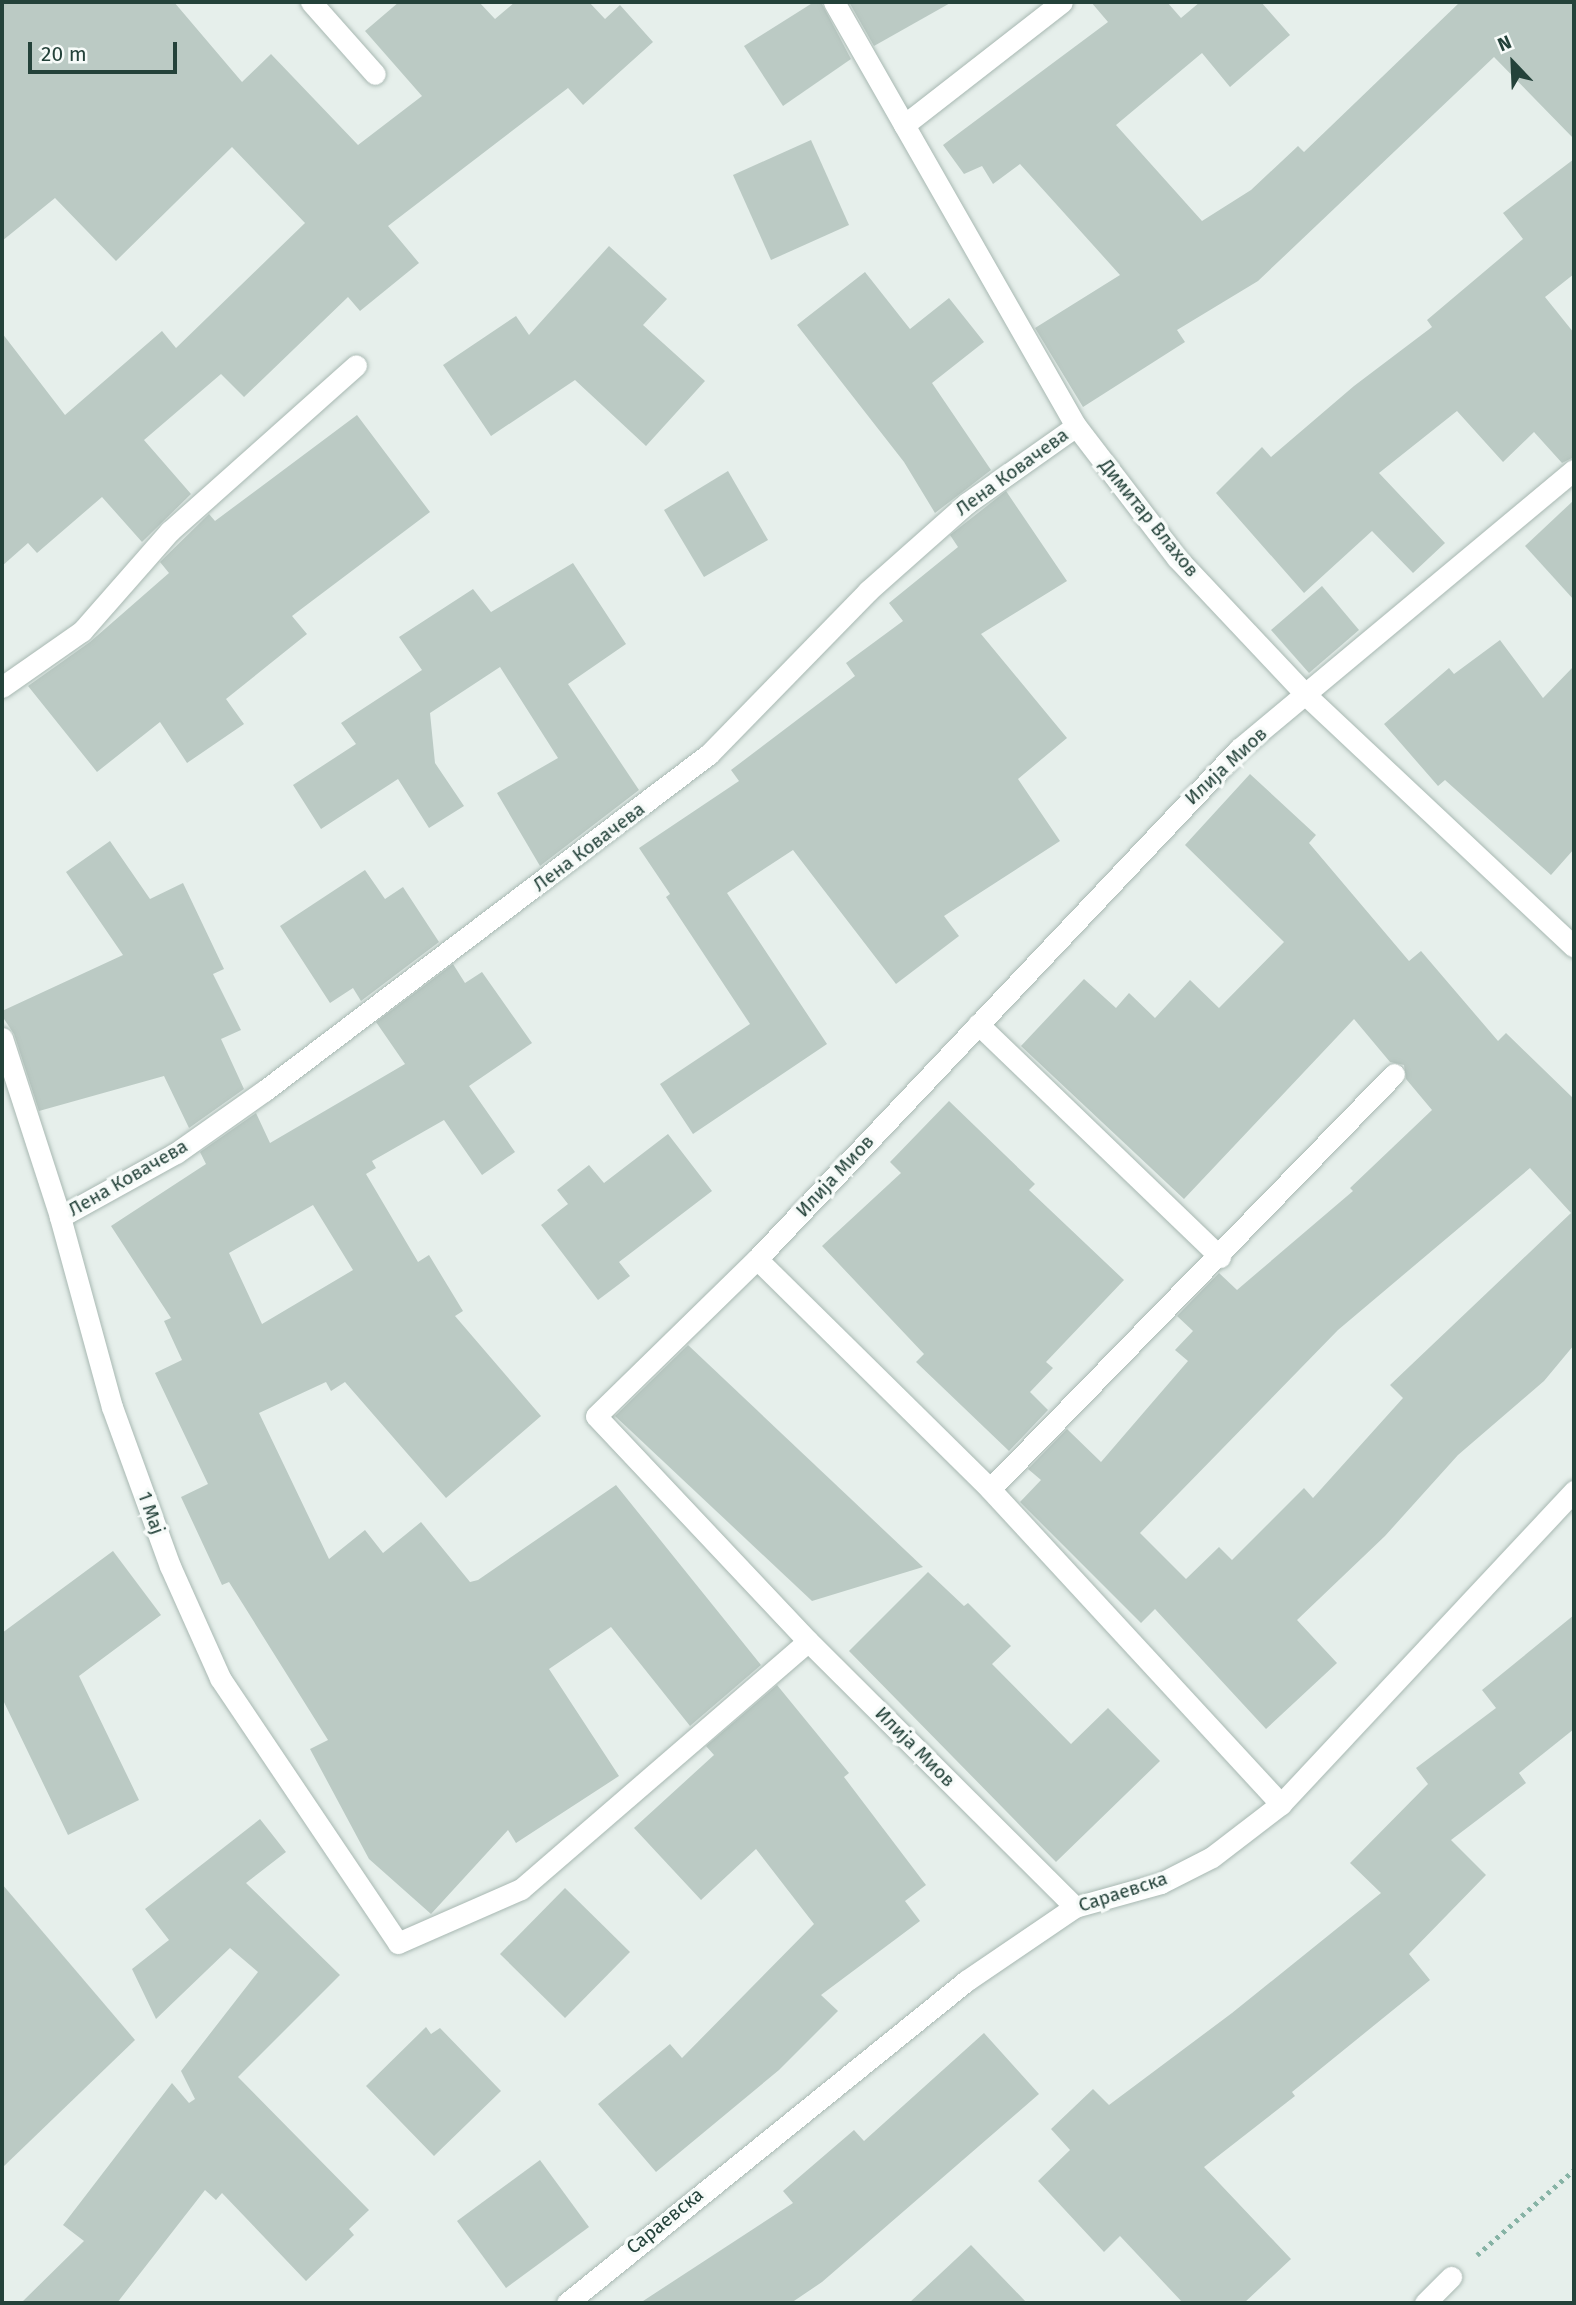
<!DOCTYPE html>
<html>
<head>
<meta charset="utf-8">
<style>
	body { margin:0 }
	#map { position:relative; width:1576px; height:2305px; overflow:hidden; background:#e6efeb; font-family:"Fira Sans",sans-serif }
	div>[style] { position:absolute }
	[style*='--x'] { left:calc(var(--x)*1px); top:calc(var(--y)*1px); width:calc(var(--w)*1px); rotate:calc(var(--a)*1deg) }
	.building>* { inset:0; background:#bbcac4 }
	.path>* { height:4.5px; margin-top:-2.25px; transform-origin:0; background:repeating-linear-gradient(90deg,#86b3a5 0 3.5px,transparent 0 8.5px) }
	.roads { filter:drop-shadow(0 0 2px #a8b8b2) drop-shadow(0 0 2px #a8b8b2) }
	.street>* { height:21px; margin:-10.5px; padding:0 10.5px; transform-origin:10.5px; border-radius:10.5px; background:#fff }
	span { translate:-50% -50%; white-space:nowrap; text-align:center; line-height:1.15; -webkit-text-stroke:7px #f7fbf9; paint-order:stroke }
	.street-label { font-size:19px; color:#24423a }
	.frame { position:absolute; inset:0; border:4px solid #24423a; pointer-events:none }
	.north { position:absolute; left:1478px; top:28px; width:70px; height:70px; -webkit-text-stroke:5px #f7fbf9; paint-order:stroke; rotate:337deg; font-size:19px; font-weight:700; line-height:28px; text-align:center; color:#24423a }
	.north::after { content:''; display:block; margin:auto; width:24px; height:32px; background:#24423a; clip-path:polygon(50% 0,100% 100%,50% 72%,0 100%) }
	.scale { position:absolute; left:28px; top:42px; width:149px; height:32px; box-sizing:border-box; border:4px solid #24423a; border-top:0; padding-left:9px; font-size:21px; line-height:24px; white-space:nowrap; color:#24423a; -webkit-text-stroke:5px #f7fbf9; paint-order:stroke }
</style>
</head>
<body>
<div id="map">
	<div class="building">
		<i style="clip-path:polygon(2px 2px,174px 2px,242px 82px,271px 54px,358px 145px,422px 96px,365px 31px,399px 2px,479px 2px,495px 19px,515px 2px,589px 2px,605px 19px,620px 5px,653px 42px,583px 105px,568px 88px,388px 226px,419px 263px,360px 311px,348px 297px,244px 397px,221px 374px,144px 440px,191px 494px,142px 542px,102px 497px,37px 553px,28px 543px,2px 566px,2px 333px,65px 415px,162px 331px,176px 348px,305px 223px,232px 147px,116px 261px,55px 198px,2px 241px)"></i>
		<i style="clip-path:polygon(814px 2px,821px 2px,851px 59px,783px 106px,744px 46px)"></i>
		<i style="clip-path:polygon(849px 2px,952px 2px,874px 46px)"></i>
		<i style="clip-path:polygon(1091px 2px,1167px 2px,1181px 18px,1200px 2px,1261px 2px,1290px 35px,1230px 87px,1202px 53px,1116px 125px,1202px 221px,1251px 190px,1298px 146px,1304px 152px,1460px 2px,1574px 2px,1574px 139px,1494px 57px,1258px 281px,1177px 330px,1185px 342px,1083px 407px,1035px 328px,1120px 275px,1020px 164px,993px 184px,982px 166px,964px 174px,943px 145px,1108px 22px)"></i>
		<i style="clip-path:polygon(811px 140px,849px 225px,771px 260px,733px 175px)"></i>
		<i style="clip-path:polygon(1574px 159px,1574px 274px,1545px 297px,1574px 333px,1574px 457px,1562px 463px,1534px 432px,1503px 462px,1457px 411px,1379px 473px,1445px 543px,1413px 573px,1372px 531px,1304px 593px,1216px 493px,1262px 447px,1271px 457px,1354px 386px,1432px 327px,1427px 320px,1523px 239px,1503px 213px)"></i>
		<i style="clip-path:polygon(609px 246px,667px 299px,643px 325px,705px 381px,646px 446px,575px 380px,491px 436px,443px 365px,516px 316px,529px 335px)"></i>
		<i style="clip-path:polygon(865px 272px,910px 329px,949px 298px,984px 342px,932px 383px,991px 470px,935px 513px,904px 462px,797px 325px)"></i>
		<i style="clip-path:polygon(357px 415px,430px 512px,292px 616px,307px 634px,226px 699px,244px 724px,187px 763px,160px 722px,97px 772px,28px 686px,90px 642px,169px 573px,160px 562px,209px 514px,215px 521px)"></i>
		<i style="clip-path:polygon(728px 471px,768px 540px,704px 577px,664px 510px)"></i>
		<i style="clip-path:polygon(1006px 491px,1067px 581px,981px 634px,1067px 738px,1018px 779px,1060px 841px,944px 916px,959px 936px,896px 984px,793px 850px,727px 893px,827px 1044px,693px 1134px,660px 1084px,750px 1024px,666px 897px,670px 894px,639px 848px,739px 781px,731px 770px,855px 676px,846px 663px,903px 621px,889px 603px,958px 547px,950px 535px)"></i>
		<i style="clip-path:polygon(1574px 500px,1574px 600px,1525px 546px)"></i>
		<i style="clip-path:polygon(573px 563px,626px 644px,568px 684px,639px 790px,540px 866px,497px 793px,558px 758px,500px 667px,430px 713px,435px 763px,464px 806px,429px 828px,398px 779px,321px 829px,293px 785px,356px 744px,341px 723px,422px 670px,399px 637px,473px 589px,491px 612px)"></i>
		<i style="clip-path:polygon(1322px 586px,1359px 630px,1309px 673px,1271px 630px)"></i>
		<i style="clip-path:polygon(1500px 640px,1543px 698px,1574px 666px,1574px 849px,1551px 875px,1445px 780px,1438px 786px,1384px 724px,1449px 668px,1454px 674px)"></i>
		<i style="clip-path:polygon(evenodd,1250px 774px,1316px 835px,1309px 843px,1409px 961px,1421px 951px,1498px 1041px,1506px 1033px,1574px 1099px,1574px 1345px,1544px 1381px,1458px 1455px,1385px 1536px,1297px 1620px,1337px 1663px,1266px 1729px,1155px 1609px,1141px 1623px,1020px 1502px,1041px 1480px,1028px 1469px,1067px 1429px,1101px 1462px,1188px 1361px,1175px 1350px,1193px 1331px,1177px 1316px,1219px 1273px,1237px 1290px,1353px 1191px,1350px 1188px,1432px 1110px,1406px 1079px,1404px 1065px,1390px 1062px,1354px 1019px,1184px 1199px,1021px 1046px,1084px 979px,1116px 1008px,1129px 993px,1155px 1018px,1190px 980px,1219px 1008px,1284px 942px,1185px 845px,1250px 774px,1530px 1168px,1571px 1213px,1390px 1385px,1403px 1398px,1313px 1498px,1304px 1488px,1232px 1560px,1219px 1547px,1186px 1579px,1140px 1533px,1338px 1330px,1530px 1168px)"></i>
		<i style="clip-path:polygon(110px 841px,150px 899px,183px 883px,224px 969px,213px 974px,241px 1030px,221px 1039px,244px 1089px,189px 1128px,164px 1076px,39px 1111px,14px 1034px,2px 1016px,2px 1011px,123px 955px,66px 872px)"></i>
		<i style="clip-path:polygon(365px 870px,385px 899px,403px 887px,439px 942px,361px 1001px,353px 988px,330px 1003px,280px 926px)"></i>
		<i style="clip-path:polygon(evenodd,453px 964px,465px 983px,482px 972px,532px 1043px,469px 1086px,515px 1152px,482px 1175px,444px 1120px,372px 1161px,376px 1168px,366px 1174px,418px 1262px,429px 1255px,463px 1311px,455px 1316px,541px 1416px,446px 1498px,345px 1382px,331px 1391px,326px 1382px,259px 1413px,329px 1559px,365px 1530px,383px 1553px,421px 1522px,470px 1582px,478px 1580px,616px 1485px,761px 1665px,690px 1726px,611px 1627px,549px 1669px,619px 1776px,516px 1843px,508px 1830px,431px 1914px,369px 1859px,310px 1749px,328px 1740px,229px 1582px,222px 1585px,181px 1497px,208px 1484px,155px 1373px,182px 1360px,164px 1321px,171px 1318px,111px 1226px,206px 1164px,200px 1152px,256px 1113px,270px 1143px,405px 1064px,376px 1022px,453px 964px,313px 1205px,353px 1270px,262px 1324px,229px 1253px,313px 1205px)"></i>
		<i style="clip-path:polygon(949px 1101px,1035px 1184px,1029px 1190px,1124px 1280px,1046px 1362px,1053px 1368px,1030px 1392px,1048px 1410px,1009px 1451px,916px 1362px,924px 1354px,822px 1246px,901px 1173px,890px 1162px)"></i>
		<i style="clip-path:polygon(668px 1134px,712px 1191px,619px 1262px,630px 1276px,598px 1300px,541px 1225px,568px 1204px,557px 1190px,589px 1165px,604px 1183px)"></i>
		<i style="clip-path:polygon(688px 1345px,923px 1567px,812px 1601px,615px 1416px)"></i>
		<i style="clip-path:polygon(113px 1551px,161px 1615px,79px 1676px,139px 1800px,68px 1835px,2px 1698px,2px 1633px)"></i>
		<i style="clip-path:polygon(928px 1572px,964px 1606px,968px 1603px,1011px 1646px,992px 1664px,1071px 1744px,1108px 1708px,1160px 1761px,1056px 1862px,849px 1651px)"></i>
		<i style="clip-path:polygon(1574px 1615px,1574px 1729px,1519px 1773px,1526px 1783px,1451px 1840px,1486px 1875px,1409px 1954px,1430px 1980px,1292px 2092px,1295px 2096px,1204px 2167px,1291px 2259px,1244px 2303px,1183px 2303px,1120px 2236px,1104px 2252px,1038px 2181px,1070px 2150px,1051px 2129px,1093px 2089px,1109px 2105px,1232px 2013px,1381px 1893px,1350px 1863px,1428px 1784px,1416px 1768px,1496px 1708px,1482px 1690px)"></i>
		<i style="clip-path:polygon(777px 1685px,849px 1773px,844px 1777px,926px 1885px,905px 1901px,920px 1921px,821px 1995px,838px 2011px,779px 2070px,656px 2172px,598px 2104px,670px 2044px,682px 2058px,814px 1924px,756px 1849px,701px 1900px,634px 1828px,714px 1755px,706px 1746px)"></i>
		<i style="clip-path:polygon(260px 1819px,286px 1852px,246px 1883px,340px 1975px,238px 2077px,369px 2210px,349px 2229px,354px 2235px,306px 2281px,222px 2193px,216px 2200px,205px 2190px,117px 2303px,21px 2303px,84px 2241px,63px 2225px,172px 2083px,189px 2103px,195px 2099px,181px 2071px,258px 1972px,230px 1948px,156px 2019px,132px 1969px,169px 1940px,145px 1909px)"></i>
		<i style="clip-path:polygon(2px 1884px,135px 2040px,2px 2168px)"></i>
		<i style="clip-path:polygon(565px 1888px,630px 1952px,565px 2018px,500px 1954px)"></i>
		<i style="clip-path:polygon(426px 2027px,431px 2034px,440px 2028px,501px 2091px,434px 2156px,366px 2086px)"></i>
		<i style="clip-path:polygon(984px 2033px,1039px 2094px,822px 2282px,791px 2303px,640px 2303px,793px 2203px,783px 2191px,854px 2130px,864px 2141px)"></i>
		<i style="clip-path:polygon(540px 2160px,589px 2227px,506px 2288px,457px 2221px)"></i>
		<i style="clip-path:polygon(971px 2245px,1027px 2303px,909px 2303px)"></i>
	</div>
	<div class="path">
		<i style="--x:1477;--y:2255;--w:129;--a:-41.2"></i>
	</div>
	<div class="roads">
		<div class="street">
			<i style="--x:311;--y:2;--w:96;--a:48.4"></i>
			<i style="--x:834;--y:2;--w:488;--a:60.3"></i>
			<i style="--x:1076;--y:426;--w:166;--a:52.6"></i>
			<i style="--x:1177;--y:558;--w:190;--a:46.7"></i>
			<i style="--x:1307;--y:696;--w:366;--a:43.2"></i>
			<i style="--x:904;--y:125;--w:200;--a:-37.9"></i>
			<i style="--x:2;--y:687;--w:98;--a:-35"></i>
			<i style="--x:82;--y:631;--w:133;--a:-48.7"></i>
			<i style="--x:170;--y:531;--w:249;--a:-41.7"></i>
			<i style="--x:978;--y:1024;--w:336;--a:43.9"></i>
			<i style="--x:2;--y:1038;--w:188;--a:72"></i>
			<i style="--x:60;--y:1217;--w:197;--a:74.7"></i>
			<i style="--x:112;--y:1407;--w:169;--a:70"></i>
			<i style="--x:170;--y:1566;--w:123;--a:65.9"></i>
			<i style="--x:220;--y:1678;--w:319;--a:56.1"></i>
			<i style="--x:398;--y:1943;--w:134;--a:-23.7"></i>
			<i style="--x:521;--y:1889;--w:379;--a:-40.8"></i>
			<i style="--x:60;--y:1217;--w:132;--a:-28.9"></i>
			<i style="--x:176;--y:1153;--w:108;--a:-35.2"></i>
			<i style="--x:264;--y:1091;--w:558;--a:-37.14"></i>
			<i style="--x:709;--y:754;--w:228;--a:-45.7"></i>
			<i style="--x:868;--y:591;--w:132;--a:-41.6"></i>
			<i style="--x:967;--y:503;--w:133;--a:-35.2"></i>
			<i style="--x:757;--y:1259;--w:327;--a:44.6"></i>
			<i style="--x:990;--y:1489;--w:429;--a:47.3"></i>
			<i style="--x:990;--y:1489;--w:579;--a:-45.77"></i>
			<i style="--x:1075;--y:1907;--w:377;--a:-135.1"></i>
			<i style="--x:808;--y:1641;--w:309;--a:-133.3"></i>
			<i style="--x:596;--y:1416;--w:225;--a:-44.3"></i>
			<i style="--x:757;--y:1259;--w:702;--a:-46.62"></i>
			<i style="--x:1239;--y:749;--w:436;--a:-39.8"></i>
			<i style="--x:567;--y:2303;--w:513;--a:-38.9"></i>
			<i style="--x:966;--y:1981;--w:132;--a:-34.2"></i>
			<i style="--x:1075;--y:1907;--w:89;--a:-15.6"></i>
			<i style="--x:1161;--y:1883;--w:57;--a:-27"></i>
			<i style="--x:1212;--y:1857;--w:87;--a:-37.5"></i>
			<i style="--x:1281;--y:1804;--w:429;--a:-46.9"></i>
			<i style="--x:1425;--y:2303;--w:37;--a:-45"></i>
		</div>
	</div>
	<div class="street-label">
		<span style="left:1012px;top:472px;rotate:-36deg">Лена Ковачева</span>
		<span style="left:1149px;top:518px;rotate:51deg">Димитар Влахов</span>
		<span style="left:1226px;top:766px;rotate:-43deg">Илија Миов</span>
		<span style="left:589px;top:847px;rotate:-37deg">Лена Ковачева</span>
		<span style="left:835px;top:1176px;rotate:-47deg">Илија Миов</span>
		<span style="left:128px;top:1178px;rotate:-30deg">Лена Ковачева</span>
		<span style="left:151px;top:1513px;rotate:70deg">1 Мај</span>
		<span style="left:915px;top:1747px;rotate:45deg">Илија Миов</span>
		<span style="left:1123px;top:1892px;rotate:-18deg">Сараевска</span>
		<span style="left:665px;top:2221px;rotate:-39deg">Сараевска</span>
	</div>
	<div class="frame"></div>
	<div class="north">N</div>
	<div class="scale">20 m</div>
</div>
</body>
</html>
